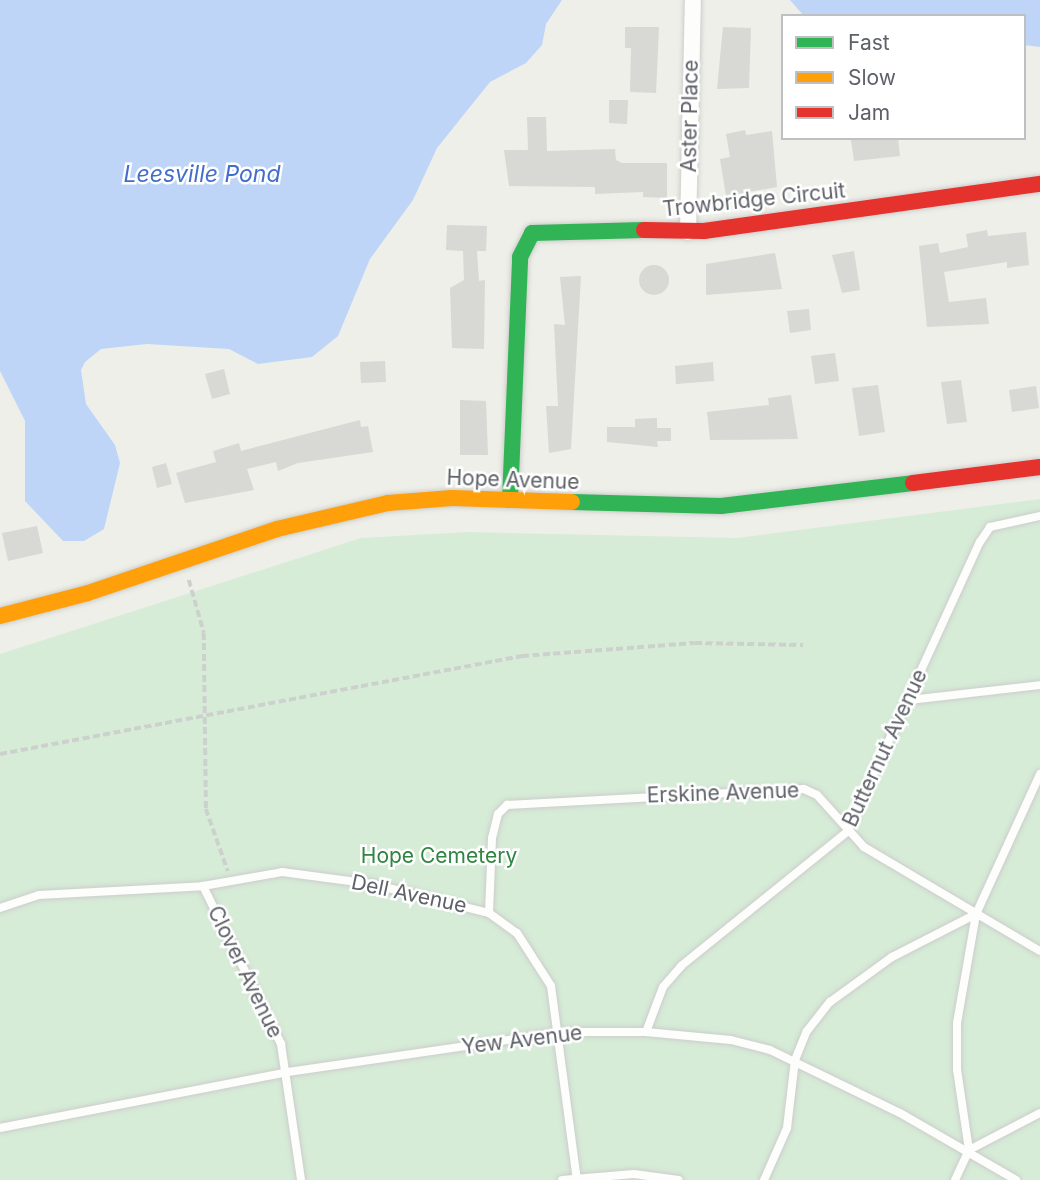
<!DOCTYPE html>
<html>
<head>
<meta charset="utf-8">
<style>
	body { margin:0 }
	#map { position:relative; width:1040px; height:1180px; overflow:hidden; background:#efefe9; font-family:Inter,sans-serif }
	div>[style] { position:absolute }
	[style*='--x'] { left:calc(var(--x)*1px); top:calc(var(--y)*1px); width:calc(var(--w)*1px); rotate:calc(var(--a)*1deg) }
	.green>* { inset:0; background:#d6ecd7 }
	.water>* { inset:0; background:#bed5f8 }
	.building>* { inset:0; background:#d8d8d4 }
	.round { border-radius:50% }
	.path>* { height:3.5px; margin-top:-1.75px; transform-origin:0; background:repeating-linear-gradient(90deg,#ccd1ce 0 7px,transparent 0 10.5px) }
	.roads { filter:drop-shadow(0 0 2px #cccdcb) drop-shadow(0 0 2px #cccdcb) }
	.lane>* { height:8px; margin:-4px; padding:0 4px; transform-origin:4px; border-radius:4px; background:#fdfdfc }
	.street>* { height:16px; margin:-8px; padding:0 8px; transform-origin:8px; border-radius:8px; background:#fdfdfc }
	.fast>* { height:16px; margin:-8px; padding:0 8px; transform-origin:8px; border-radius:8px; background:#30b455 }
	.slow>* { height:16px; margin:-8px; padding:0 8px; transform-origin:8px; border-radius:8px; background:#ff9f0a }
	.jam>* { height:16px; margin:-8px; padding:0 8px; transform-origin:8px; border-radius:8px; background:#e5322d }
	span { translate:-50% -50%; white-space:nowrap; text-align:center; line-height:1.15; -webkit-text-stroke:5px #fff; paint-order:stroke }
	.street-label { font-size:21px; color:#5e6168 }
	.park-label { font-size:21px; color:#308542 }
	.water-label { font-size:23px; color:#436dcb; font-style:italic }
	.legend { position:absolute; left:781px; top:14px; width:245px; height:126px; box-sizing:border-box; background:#fff; border:2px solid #bfc0c3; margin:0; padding:9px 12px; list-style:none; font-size:21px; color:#5e6168 }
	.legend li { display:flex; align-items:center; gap:14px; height:35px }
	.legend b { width:35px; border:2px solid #bfc0c3 }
</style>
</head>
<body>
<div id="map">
	<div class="green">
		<i style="clip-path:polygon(1040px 499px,1040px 1180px,0 1180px,0 654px,361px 538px,468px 532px,737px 538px)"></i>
	</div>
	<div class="water">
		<i style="clip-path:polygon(0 0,562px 0,546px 24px,542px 45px,526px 63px,490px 82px,437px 148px,413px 200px,370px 259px,338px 336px,312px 357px,258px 364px,229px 349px,147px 344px,101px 349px,85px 362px,81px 370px,86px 404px,115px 445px,120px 463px,104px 529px,84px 541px,63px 541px,25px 501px,25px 421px,0 371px)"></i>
		<i style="clip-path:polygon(790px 0,1040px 0,1040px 47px,1024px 45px,1024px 16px,804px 16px)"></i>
	</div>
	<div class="building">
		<i style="clip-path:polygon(625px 27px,659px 27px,656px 93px,630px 92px,631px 48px,625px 48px)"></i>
		<i style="clip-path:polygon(723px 27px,751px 28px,749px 88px,717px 89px)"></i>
		<i style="clip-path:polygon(609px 100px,628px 100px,627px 124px,609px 123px)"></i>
		<i style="clip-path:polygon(527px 117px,546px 117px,547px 151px,615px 149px,616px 160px,622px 163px,667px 163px,667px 198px,643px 197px,643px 192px,595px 194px,595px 187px,509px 186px,504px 150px,528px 150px)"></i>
		<i style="clip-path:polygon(745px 130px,746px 135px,772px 131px,777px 187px,726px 196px,720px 159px,730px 157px,726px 134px)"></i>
		<i style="clip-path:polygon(898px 138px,900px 156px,854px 161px,851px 140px)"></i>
		<i style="clip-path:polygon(447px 225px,487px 226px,486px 251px,477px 251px,479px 281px,485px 280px,484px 349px,452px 348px,450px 288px,464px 280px,463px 251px,446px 250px)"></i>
		<i style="clip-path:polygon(987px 230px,988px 236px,1026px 232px,1029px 265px,1007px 268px,1007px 262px,944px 272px,949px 302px,986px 298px,989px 324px,927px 327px,919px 246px,938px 243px,940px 253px,968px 247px,966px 234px)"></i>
		<i style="clip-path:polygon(854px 251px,860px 290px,842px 293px,832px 255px)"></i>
		<i style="clip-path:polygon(775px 253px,782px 289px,706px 295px,706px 264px)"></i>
		<i class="round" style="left:639px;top:265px;width:30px;height:30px"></i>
		<i style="clip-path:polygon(581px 276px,571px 449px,549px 453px,546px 406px,558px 406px,554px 324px,565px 325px,560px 277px)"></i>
		<i style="clip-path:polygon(809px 309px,811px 330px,790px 333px,787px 311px)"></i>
		<i style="clip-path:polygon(835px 353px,839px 381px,815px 384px,811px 356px)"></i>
		<i style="clip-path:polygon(385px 361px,386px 382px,361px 383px,360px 362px)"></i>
		<i style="clip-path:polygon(713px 362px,714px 381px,676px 384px,675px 366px)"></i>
		<i style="clip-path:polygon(224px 369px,230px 394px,212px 399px,205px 374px)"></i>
		<i style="clip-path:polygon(961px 380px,967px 422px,947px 424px,941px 382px)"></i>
		<i style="clip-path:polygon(878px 385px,885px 432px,859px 436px,852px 388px)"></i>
		<i style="clip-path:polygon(1036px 386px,1039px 408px,1012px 412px,1009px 390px)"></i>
		<i style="clip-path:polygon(791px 395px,798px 439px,710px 440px,707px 412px,769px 405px,768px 398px)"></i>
		<i style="clip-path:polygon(460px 400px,486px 401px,488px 455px,460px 455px)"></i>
		<i style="clip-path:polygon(657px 418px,657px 428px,671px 428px,671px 441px,657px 441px,658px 447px,607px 442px,607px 427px,635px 427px,635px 419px)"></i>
		<i style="clip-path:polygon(360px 420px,361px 427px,368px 426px,373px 452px,298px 463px,278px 471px,276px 462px,247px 469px,254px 490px,185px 503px,176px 473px,216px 462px,213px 451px,239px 443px,241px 451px)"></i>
		<i style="clip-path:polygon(166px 463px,172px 484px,157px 488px,152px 467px)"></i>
		<i style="clip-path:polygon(37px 526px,43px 553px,8px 561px,2px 533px)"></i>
	</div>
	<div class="path">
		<i style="--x:189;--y:580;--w:55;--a:74.2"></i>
		<i style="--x:204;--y:633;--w:176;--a:89.3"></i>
		<i style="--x:206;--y:809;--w:66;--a:70.5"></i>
		<i style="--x:0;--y:754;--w:531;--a:-10.63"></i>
		<i style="--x:522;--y:656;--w:173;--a:-4.3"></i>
		<i style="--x:695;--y:643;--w:108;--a:1.1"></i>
	</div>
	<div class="roads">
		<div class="lane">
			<i style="--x:909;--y:700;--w:132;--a:-6.5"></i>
			<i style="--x:203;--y:886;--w:80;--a:-10"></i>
			<i style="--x:282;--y:872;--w:91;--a:7.6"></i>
			<i style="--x:372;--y:884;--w:121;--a:13.9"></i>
			<i style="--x:489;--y:913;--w:34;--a:36"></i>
			<i style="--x:517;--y:933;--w:63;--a:57.3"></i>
			<i style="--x:551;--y:986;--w:196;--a:82.4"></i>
			<i style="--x:0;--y:908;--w:41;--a:-18.4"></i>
			<i style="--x:39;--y:895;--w:164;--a:-3.1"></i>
			<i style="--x:203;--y:886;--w:176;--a:63.7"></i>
			<i style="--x:281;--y:1044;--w:137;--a:81.6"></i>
			<i style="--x:489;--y:913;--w:75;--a:-87.7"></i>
			<i style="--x:492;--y:838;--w:25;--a:-76"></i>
			<i style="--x:498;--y:814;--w:13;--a:-45"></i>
			<i style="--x:507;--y:805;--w:297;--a:-3.1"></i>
			<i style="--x:804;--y:789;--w:14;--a:25"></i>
			<i style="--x:817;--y:795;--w:70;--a:47.9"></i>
			<i style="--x:864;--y:847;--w:204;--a:30.6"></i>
			<i style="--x:646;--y:1032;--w:48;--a:-69.3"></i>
			<i style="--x:663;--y:987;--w:28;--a:-49"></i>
			<i style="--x:681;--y:966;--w:213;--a:-38.9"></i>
			<i style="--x:847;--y:832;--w:319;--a:-65.4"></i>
			<i style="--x:980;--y:542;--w:18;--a:-56"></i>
			<i style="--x:990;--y:527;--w:51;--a:-12.4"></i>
			<i style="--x:0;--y:1128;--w:293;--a:-11"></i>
			<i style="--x:288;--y:1072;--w:276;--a:-8.3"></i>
			<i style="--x:561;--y:1032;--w:85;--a:0"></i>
			<i style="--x:646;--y:1032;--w:85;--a:5.4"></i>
			<i style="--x:731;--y:1040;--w:40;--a:14.4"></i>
			<i style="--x:770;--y:1050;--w:144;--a:25.9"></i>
			<i style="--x:900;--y:1113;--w:134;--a:30"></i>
			<i style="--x:969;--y:1150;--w:81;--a:-98.5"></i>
			<i style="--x:957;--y:1070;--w:47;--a:-90"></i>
			<i style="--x:957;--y:1023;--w:111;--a:-80.1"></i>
			<i style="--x:976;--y:914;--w:154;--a:-65.4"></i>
			<i style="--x:562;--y:1180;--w:72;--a:-4.8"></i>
			<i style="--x:634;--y:1174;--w:45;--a:7.6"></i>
			<i style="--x:764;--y:1180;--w:57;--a:-66.1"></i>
			<i style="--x:787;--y:1128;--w:68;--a:-83.3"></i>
			<i style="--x:795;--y:1060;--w:31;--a:-68"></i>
			<i style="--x:807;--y:1031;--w:37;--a:-52"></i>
			<i style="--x:830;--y:1002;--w:77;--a:-36"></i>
			<i style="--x:892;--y:957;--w:94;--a:-27.1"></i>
			<i style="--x:955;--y:1180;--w:33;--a:-65"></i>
			<i style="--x:969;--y:1150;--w:80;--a:-27.5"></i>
		</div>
		<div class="street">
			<i style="--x:688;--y:232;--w:231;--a:-88.8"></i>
		</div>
		<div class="fast">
			<i style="--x:510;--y:500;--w:243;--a:-87.6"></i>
			<i style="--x:520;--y:257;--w:27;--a:-63"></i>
			<i style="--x:532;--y:233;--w:112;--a:-1.5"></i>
			<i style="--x:572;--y:502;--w:149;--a:1.5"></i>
			<i style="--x:721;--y:506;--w:193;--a:-6.8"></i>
		</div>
		<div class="slow">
			<i style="--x:0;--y:616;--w:91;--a:-14.6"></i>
			<i style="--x:88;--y:593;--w:200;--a:-18.7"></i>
			<i style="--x:277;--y:529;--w:114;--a:-13.2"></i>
			<i style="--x:388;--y:503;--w:64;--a:-4.5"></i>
			<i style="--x:452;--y:498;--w:120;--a:1.9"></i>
		</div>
		<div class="jam">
			<i style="--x:644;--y:230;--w:60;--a:1"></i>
			<i style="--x:704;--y:231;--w:339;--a:-8"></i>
			<i style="--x:913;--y:483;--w:128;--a:-7.2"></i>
		</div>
	</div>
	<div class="street-label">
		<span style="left:690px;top:116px;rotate:-89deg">Aster Place</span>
		<span style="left:754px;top:200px;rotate:-6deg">Trowbridge Circuit</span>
		<span style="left:513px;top:480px;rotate:2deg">Hope Avenue</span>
		<span style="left:885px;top:748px;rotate:-65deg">Butternut Avenue</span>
		<span style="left:723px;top:793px;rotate:-2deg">Erskine Avenue</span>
		<span style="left:409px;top:894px;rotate:12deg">Dell Avenue</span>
		<span style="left:245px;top:972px;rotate:64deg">Clover Avenue</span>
		<span style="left:522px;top:1040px;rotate:-7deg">Yew Avenue</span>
	</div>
	<div class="park-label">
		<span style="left:439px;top:856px">Hope Cemetery</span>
	</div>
	<div class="water-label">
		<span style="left:202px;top:174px">Leesville Pond</span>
	</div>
	<ul class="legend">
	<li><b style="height:9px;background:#30b455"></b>Fast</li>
	<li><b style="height:9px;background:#ff9f0a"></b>Slow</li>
	<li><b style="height:9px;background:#e5322d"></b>Jam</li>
	</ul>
</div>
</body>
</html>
